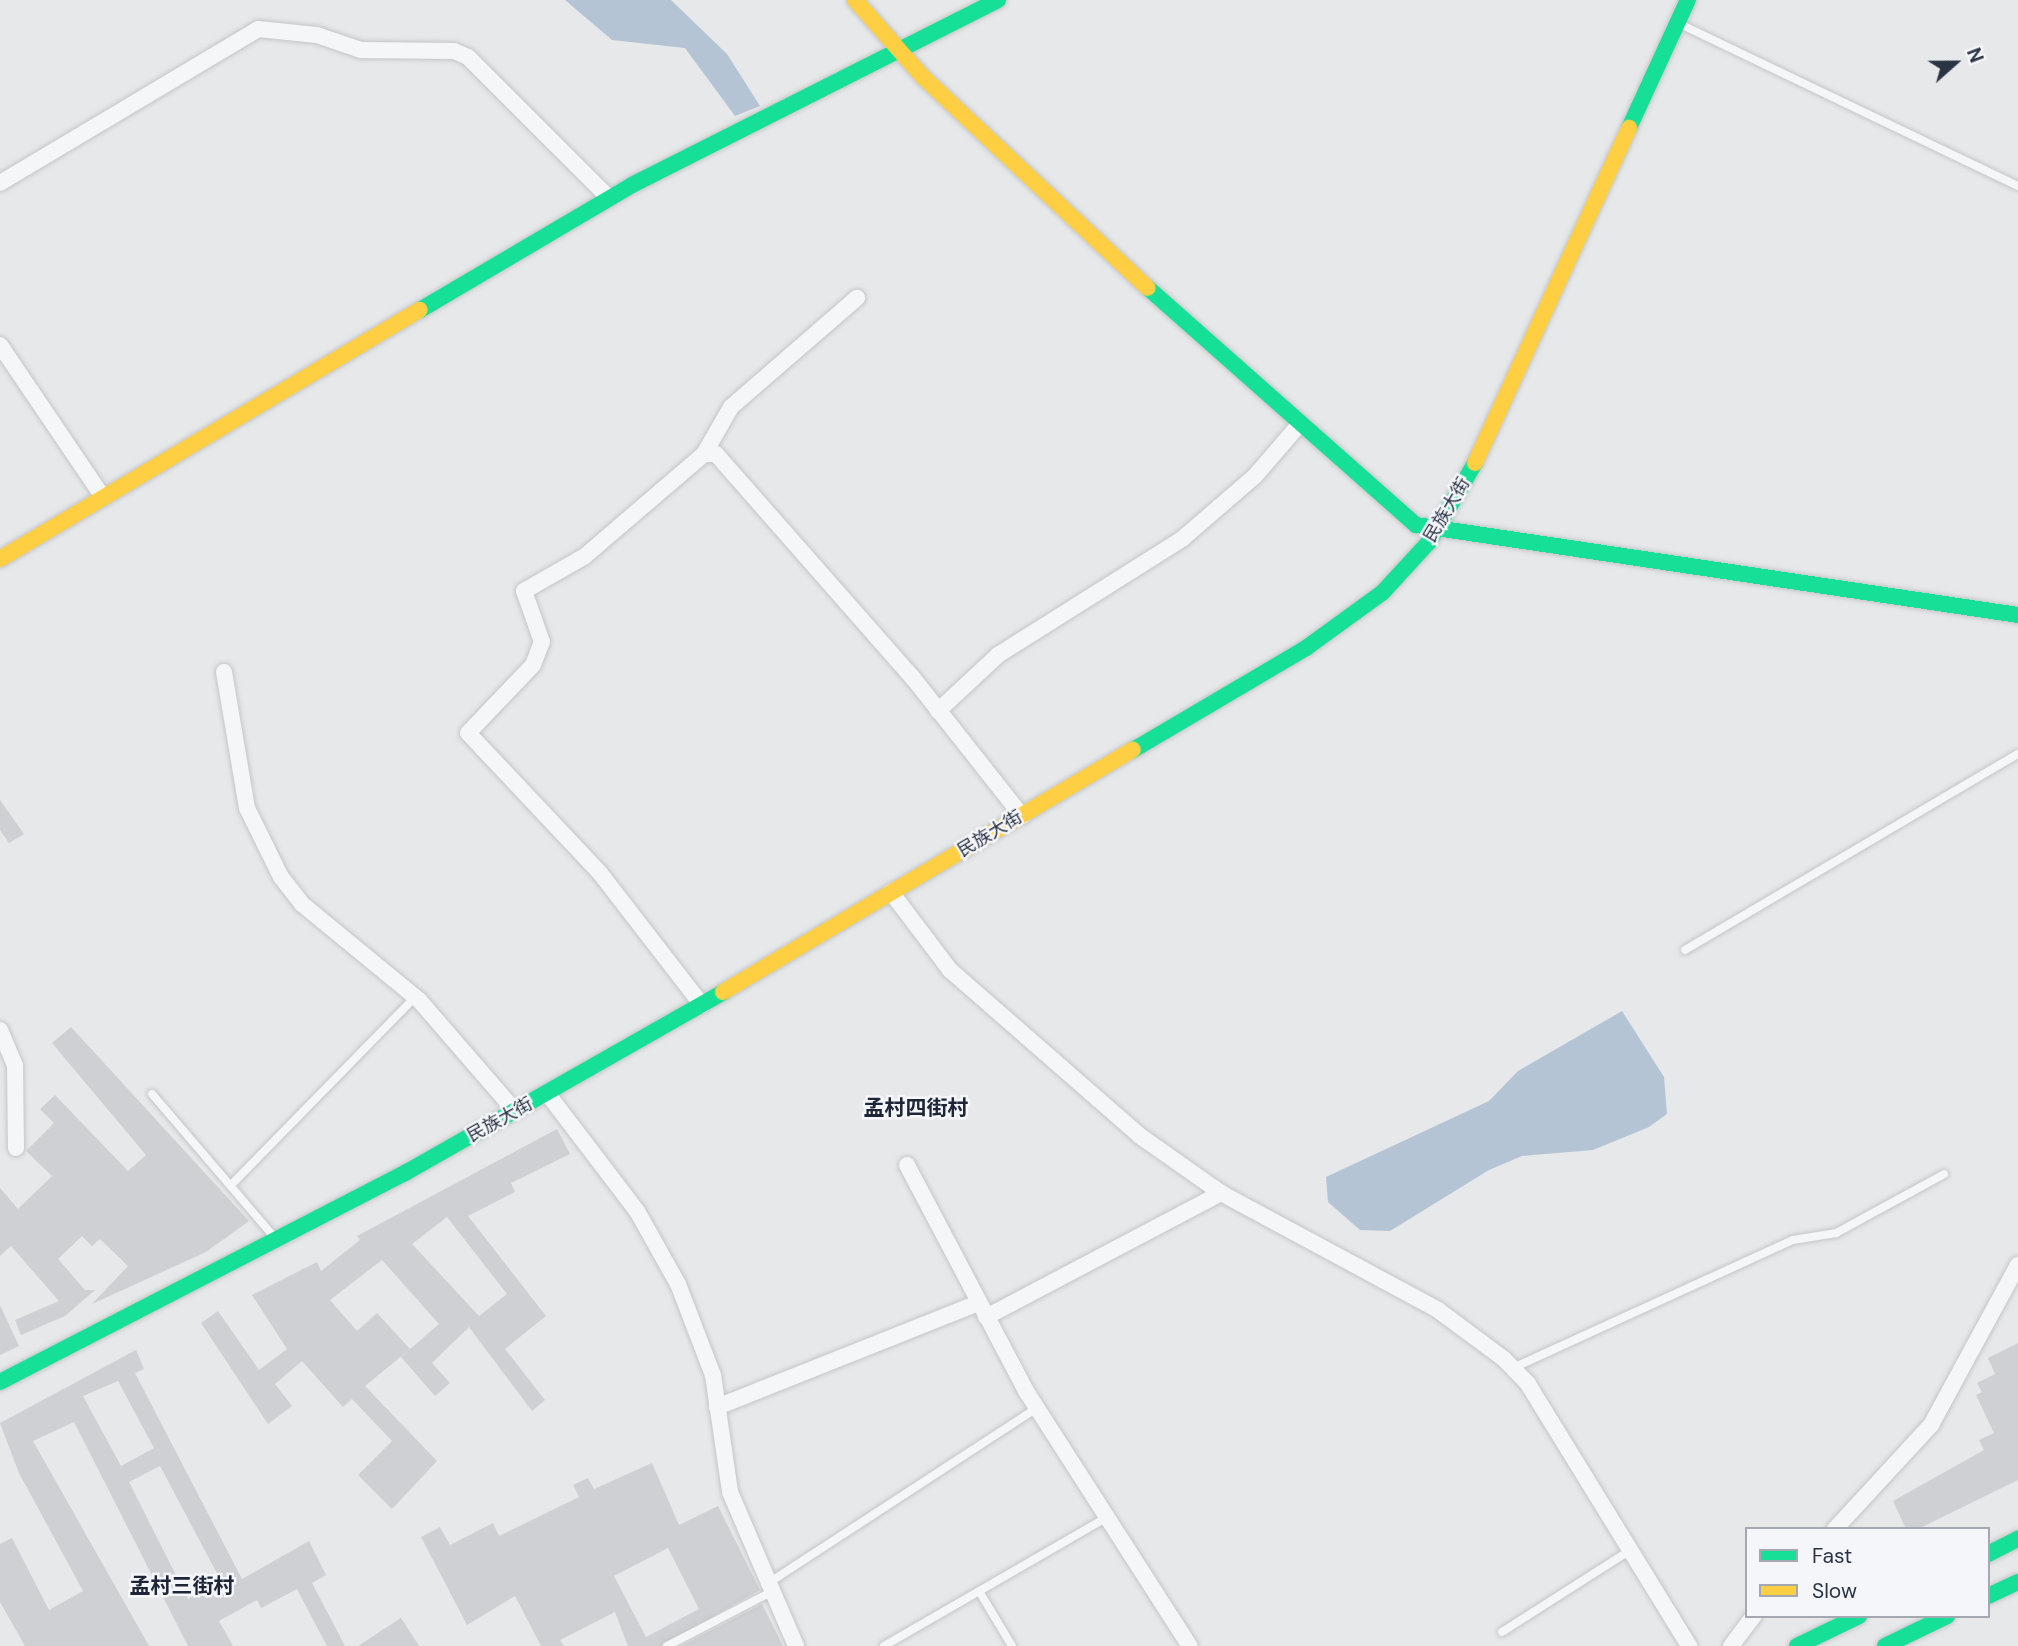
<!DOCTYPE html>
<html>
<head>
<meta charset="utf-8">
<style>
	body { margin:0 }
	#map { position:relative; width:2018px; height:1646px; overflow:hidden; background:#e6e8ea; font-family:"DM Sans","Noto Sans SC",sans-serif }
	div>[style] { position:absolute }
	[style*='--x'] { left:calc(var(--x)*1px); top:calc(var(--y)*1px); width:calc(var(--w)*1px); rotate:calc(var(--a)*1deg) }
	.water>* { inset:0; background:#b4c4d5 }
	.building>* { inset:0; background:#ced0d3 }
	.roads { filter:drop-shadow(0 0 2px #c4c6c8) drop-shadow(0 0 2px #c4c6c8) }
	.lane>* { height:8px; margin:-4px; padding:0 4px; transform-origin:4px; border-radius:4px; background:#f5f6f7 }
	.street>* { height:16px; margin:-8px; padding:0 8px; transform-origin:8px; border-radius:8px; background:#f5f6f7 }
	.fast>* { height:16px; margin:-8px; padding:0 8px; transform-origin:8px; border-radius:8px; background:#16e098 }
	.slow>* { height:16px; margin:-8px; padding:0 8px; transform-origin:8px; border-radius:8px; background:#ffcf43 }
	span { translate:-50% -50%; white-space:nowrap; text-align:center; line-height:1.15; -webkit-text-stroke:5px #f4f6f9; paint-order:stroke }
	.street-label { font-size:18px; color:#2b3445 }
	.quarter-label { font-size:21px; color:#1d2536; font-weight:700 }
	.legend { position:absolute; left:1745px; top:1527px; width:245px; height:91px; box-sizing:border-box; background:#f4f6f9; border:2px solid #a4a8b1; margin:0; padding:9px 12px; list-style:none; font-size:21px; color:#2b3445 }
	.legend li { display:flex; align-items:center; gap:14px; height:35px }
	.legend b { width:35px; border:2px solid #a4a8b1 }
	.north { position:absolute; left:1920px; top:28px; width:70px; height:70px; -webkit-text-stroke:5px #f4f6f9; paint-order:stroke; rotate:69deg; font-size:19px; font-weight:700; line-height:28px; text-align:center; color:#2b3445 }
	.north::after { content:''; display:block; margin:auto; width:24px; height:32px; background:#2b3445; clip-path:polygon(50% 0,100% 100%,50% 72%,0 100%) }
</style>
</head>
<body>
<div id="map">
	<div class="water">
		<i style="clip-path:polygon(565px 0,671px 0,727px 54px,760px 106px,735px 116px,685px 48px,612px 40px)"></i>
		<i style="clip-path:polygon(1622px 1011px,1664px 1077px,1667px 1114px,1649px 1127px,1593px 1150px,1522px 1156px,1489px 1170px,1390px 1231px,1360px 1230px,1328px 1202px,1326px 1177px,1489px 1101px,1518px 1071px)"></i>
	</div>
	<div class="building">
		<i style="clip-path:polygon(0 800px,24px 834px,9px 843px,0 830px)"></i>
		<i style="clip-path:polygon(71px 1027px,249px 1221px,206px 1252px,92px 1304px,128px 1266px,100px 1239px,92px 1246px,82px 1236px,58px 1259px,85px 1290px,95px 1290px,65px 1316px,21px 1335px,15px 1320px,59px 1301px,11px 1246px,0 1256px,0 1188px,18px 1209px,52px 1176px,26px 1151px,54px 1123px,40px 1109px,55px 1095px,128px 1171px,146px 1155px,52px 1043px)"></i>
		<i style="clip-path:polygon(evenodd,557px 1129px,570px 1154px,511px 1183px,515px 1192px,468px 1216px,546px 1316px,505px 1349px,545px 1400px,532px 1411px,469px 1327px,432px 1363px,450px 1383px,435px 1396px,401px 1357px,439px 1324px,382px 1260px,330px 1300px,357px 1331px,377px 1313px,410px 1349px,365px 1386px,437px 1461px,392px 1509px,358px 1475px,392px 1441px,352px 1399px,343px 1407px,302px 1361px,275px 1384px,292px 1406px,268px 1424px,201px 1323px,218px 1311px,259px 1370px,287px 1349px,252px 1295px,317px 1262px,321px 1271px,360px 1240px,357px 1236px,557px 1129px,447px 1217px,507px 1294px,479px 1316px,412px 1244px,447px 1217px)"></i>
		<i style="clip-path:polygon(0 1305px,19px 1346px,0 1355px)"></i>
		<i style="clip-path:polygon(2018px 1343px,2018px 1480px,1918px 1529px,1906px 1529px,1893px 1501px,1984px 1450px,1979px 1440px,1994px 1433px,1976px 1395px,1982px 1392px,1977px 1383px,1995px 1374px,1988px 1358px)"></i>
		<i style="clip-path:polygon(evenodd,136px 1350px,144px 1369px,135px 1373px,242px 1579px,309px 1541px,326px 1575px,312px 1583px,345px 1646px,327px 1646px,297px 1589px,261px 1608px,257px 1600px,219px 1621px,233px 1646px,188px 1646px,74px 1422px,33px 1441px,149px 1646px,25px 1646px,0 1602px,0 1544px,12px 1538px,49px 1610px,83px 1591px,19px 1473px,0 1423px,136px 1350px,118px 1381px,154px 1448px,121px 1466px,83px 1396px,118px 1381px,136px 1350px,160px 1466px,220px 1579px,188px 1599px,129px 1482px,160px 1466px)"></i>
		<i style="clip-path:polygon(evenodd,652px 1463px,679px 1525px,718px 1506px,760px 1590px,661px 1646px,628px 1646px,615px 1612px,560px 1640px,564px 1646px,541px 1646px,515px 1596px,467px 1625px,421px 1537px,440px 1527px,450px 1545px,493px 1523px,499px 1536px,579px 1497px,573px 1485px,588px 1478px,594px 1489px,652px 1463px,668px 1548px,699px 1609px,646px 1637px,614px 1576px,668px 1548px)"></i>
		<i style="clip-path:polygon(762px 1604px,783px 1646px,681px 1646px)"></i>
		<i style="clip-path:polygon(401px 1618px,419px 1646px,358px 1646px,384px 1629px)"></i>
	</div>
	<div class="roads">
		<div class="lane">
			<i style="--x:1680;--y:24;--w:375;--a:25.6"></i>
			<i style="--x:1685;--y:950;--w:386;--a:-30.5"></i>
			<i style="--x:152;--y:1094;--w:189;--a:49.5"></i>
			<i style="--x:233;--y:1183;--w:262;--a:-45.6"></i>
			<i style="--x:1513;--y:1368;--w:308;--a:-24.6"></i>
			<i style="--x:1793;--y:1240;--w:44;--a:-9.2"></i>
			<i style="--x:1836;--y:1233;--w:123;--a:-28.6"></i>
			<i style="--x:767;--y:1584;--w:322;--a:-33.1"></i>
			<i style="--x:979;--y:1591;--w:64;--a:59"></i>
			<i style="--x:1502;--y:1632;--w:151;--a:-32.5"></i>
			<i style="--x:667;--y:1646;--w:117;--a:-27.4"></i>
			<i style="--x:884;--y:1646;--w:258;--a:-30"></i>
		</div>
		<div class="street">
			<i style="--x:0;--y:183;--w:300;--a:-30.8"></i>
			<i style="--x:258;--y:29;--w:59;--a:5.8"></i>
			<i style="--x:317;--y:35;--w:46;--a:18.8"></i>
			<i style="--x:361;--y:50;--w:93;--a:0.6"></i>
			<i style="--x:454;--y:51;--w:15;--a:23"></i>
			<i style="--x:468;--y:57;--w:199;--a:45"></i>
			<i style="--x:0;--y:345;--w:184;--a:55.9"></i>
			<i style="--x:704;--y:454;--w:54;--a:-60.1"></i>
			<i style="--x:731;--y:407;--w:167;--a:-40.9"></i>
			<i style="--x:224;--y:672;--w:138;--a:80.4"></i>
			<i style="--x:247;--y:808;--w:77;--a:63.8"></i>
			<i style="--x:281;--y:877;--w:34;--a:52"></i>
			<i style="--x:302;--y:904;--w:151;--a:39.4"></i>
			<i style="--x:419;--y:1000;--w:147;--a:49.1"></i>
			<i style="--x:938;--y:711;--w:82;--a:-43"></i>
			<i style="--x:998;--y:655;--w:218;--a:-32.2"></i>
			<i style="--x:1182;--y:539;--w:96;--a:-40.8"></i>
			<i style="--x:1255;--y:476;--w:66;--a:-49.3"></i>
			<i style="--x:891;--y:892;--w:98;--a:52.9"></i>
			<i style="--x:950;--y:970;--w:252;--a:41.1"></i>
			<i style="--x:1140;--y:1136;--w:99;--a:35.1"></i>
			<i style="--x:1221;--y:1193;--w:247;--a:28.3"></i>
			<i style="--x:1438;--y:1310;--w:82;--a:36.6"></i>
			<i style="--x:1504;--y:1359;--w:35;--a:46"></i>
			<i style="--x:1528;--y:1384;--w:308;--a:58.4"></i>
			<i style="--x:702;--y:1005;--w:167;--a:-127.7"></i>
			<i style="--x:600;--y:873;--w:192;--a:-133.3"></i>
			<i style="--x:468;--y:733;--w:94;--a:-46.3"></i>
			<i style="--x:533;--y:665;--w:25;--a:-69"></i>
			<i style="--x:542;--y:642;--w:54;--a:-109.4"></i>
			<i style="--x:524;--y:591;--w:70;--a:-29.8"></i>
			<i style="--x:585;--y:556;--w:157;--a:-40.6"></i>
			<i style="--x:704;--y:454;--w:12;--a:0"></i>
			<i style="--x:716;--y:454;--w:298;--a:48.7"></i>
			<i style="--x:913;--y:678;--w:176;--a:51.7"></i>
			<i style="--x:0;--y:1030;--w:39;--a:67"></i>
			<i style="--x:15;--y:1066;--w:82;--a:89.3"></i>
			<i style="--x:547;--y:1093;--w:148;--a:52.7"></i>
			<i style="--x:637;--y:1211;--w:84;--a:60.7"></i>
			<i style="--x:678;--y:1284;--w:97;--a:69"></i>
			<i style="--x:713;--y:1375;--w:118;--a:81.7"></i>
			<i style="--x:730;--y:1492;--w:168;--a:66.8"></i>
			<i style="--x:907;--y:1165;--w:255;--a:62.2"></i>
			<i style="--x:1026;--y:1391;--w:303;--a:57.3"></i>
			<i style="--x:986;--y:1317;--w:266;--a:-27.8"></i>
			<i style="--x:717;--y:1407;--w:282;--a:-21.7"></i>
			<i style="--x:1835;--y:1529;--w:142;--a:-47.3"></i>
			<i style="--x:1931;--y:1425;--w:182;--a:-61.5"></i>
			<i style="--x:1731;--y:1646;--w:38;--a:-53"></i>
		</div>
		<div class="fast">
			<i style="--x:1629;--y:128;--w:141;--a:-65.3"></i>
			<i style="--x:1148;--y:288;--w:358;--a:41.5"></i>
			<i style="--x:1416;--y:525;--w:609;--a:8.5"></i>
			<i style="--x:420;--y:310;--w:246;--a:-30.5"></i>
			<i style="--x:632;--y:185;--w:410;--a:-26.8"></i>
			<i style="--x:1133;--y:750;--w:201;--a:-30.5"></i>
			<i style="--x:1306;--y:648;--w:95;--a:-36"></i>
			<i style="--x:1383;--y:592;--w:68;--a:-47.4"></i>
			<i style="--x:1429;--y:542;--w:91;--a:-59.8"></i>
			<i style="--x:0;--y:1382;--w:456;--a:-27.3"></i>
			<i style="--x:405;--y:1173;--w:366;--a:-29.6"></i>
			<i style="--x:1988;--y:1554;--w:34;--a:-27"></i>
			<i style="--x:1988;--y:1596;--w:33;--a:-25"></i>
			<i style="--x:1797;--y:1646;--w:69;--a:-25.8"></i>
			<i style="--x:1885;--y:1646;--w:69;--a:-25.8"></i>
		</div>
		<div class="slow">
			<i style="--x:855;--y:0;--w:103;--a:48.6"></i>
			<i style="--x:923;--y:77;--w:308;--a:43.2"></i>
			<i style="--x:1475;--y:463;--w:369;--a:-65.3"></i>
			<i style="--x:0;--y:559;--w:488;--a:-30.7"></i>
			<i style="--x:723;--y:992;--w:476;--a:-30.6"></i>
		</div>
	</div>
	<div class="street-label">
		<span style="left:1447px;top:510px;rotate:-59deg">民族大街</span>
		<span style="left:990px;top:834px;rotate:-31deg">民族大街</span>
		<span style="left:500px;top:1120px;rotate:-29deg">民族大街</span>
	</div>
	<div class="quarter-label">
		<span style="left:916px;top:1108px">孟村四街村</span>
		<span style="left:182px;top:1586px">孟村三街村</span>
	</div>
	<ul class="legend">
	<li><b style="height:9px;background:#16e098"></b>Fast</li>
	<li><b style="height:9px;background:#ffcf43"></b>Slow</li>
	</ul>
	<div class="north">N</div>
</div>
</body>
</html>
